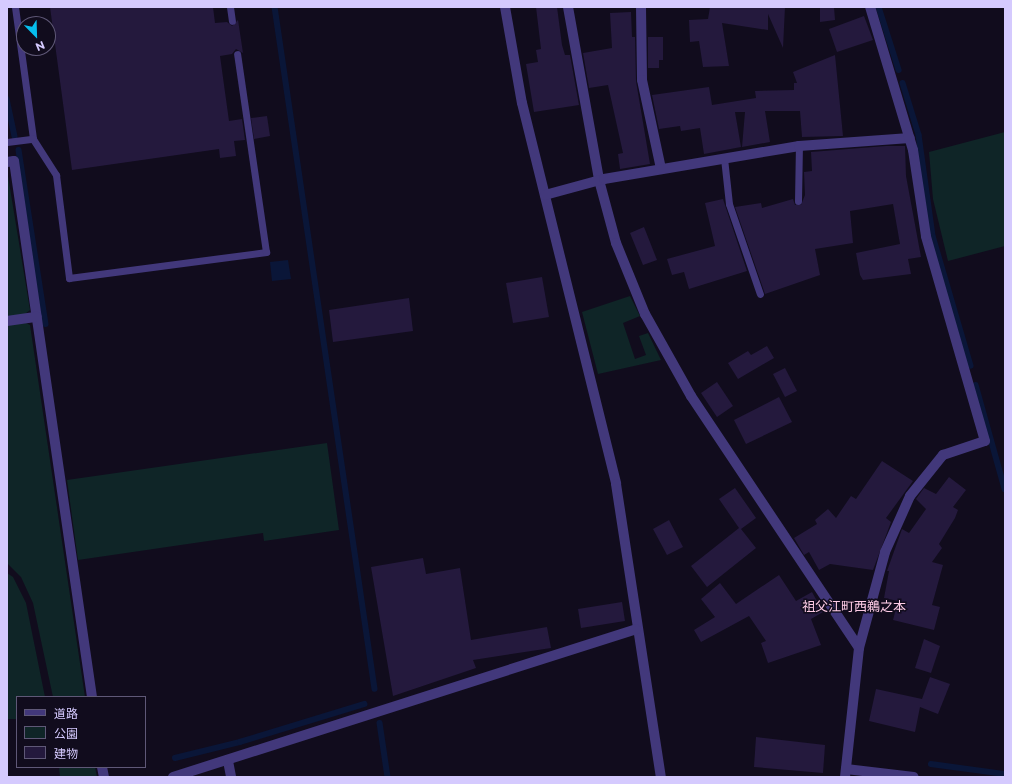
<!DOCTYPE html>
<html>
<head>
<meta charset="utf-8">
<style>
	body { margin:0 }
	#map { position:relative; width:1012px; height:784px; overflow:hidden; background:#110c1d; font-family:Montserrat,"Noto Sans JP",sans-serif }
	div>[style] { position:absolute }
	[style*='--x'] { left:calc(var(--x)*1px); top:calc(var(--y)*1px); width:calc(var(--w)*1px); rotate:calc(var(--a)*1deg) }
	.green>* { inset:0; background:#0f2527 }
	.water>* { inset:0; background:#0a1638 }
	.stream>* { height:5.5px; margin:-2.75px; padding:0 2.75px; transform-origin:2.75px; border-radius:2.75px; background:#0a1638 }
	.building>* { inset:0; background:#24193d }
	.lane>* { height:7px; margin:-3.5px; padding:0 3.5px; transform-origin:3.5px; border-radius:3.5px; background:#42387b }
	.street>* { height:10px; margin:-5px; padding:0 5px; transform-origin:5px; border-radius:5px; background:#42387b }
	span { translate:-50% -50%; white-space:nowrap; text-align:center; line-height:1.15; -webkit-text-stroke:3px #110c1d; paint-order:stroke }
	.quarter-label { font-size:13px; color:#fecce6 }
	.frame { position:absolute; inset:0; border:8px solid #d5cafe; pointer-events:none }
	.legend { position:absolute; left:16px; top:696px; width:130px; height:72px; box-sizing:border-box; background:#110c1d; border:1px solid #5f5877; margin:0; padding:5px 7px; list-style:none; font-size:12px; color:#d5cafe }
	.legend li { display:flex; align-items:center; gap:8px; height:20px }
	.legend b { width:20px; border:1px solid #5f5877 }
	.north { position:absolute; left:16px; top:16px; width:40px; height:40px; box-sizing:border-box; background:#110c1d; border:1px solid #5f5877; border-radius:50%; rotate:157deg; font-size:11px; font-weight:700; line-height:16px; text-align:center; color:#d5cafe }
	.north::after { content:''; display:block; margin:auto; width:14px; height:18px; background:#06beed; clip-path:polygon(50% 0,100% 100%,50% 72%,0 100%) }
</style>
</head>
<body>
<div id="map">
	<div class="green">
		<i style="clip-path:polygon(1005px 132px,1005px 246px,948px 261px,933px 199px,929px 152px)"></i>
		<i style="clip-path:polygon(7px 170px,30px 310px,25px 314px,7px 317px)"></i>
		<i style="clip-path:polygon(630px 296px,640px 316px,623px 323px,635px 359px,646px 355px,639px 336px,648px 333px,661px 360px,598px 374px,582px 312px)"></i>
		<i style="clip-path:polygon(26px 323px,30px 325px,85px 697px,53px 697px,33px 603px,21px 577px,7px 563px,7px 325px)"></i>
		<i style="clip-path:polygon(327px 443px,339px 530px,264px 541px,263px 533px,78px 560px,67px 480px)"></i>
		<i style="clip-path:polygon(7px 573px,13px 577px,26px 603px,45px 697px,17px 697px,17px 719px,7px 719px)"></i>
		<i style="clip-path:polygon(59px 767px,95px 767px,97px 777px,60px 777px)"></i>
	</div>
	<div class="water">
		<i style="clip-path:polygon(288px 260px,291px 279px,272px 281px,270px 262px)"></i>
	</div>
	<div class="stream">
		<i style="--x:275;--y:7;--w:689;--a:81.66"></i>
		<i style="--x:879;--y:7;--w:66;--a:72.4"></i>
		<i style="--x:903;--y:83;--w:54;--a:72.9"></i>
		<i style="--x:919;--y:135;--w:102;--a:82.1"></i>
		<i style="--x:933;--y:236;--w:135;--a:73.7"></i>
		<i style="--x:7;--y:99;--w:38;--a:78"></i>
		<i style="--x:19;--y:150;--w:176;--a:81.2"></i>
		<i style="--x:976;--y:385;--w:108;--a:74.4"></i>
		<i style="--x:380;--y:723;--w:55;--a:81.6"></i>
		<i style="--x:175;--y:758;--w:67;--a:-13.8"></i>
		<i style="--x:240;--y:742;--w:130;--a:-17"></i>
		<i style="--x:931;--y:764;--w:75;--a:7.7"></i>
	</div>
	<div class="building">
		<i style="clip-path:polygon(50px 7px,213px 7px,215px 23px,227px 22px,232px 26px,238px 20px,243px 53px,236px 49px,232px 54px,220px 56px,229px 121px,242px 119px,245px 140px,234px 141px,236px 156px,220px 158px,219px 149px,72px 170px)"></i>
		<i style="clip-path:polygon(536px 7px,557px 7px,562px 45px,565px 55px,570px 55px,579px 105px,534px 112px,526px 64px,538px 62px,536px 50px,541px 49px)"></i>
		<i style="clip-path:polygon(710px 7px,785px 7px,783px 48px,768px 14px,768px 30px,722px 23px,729px 66px,703px 67px,699px 41px,690px 42px,689px 20px,708px 19px)"></i>
		<i style="clip-path:polygon(820px 7px,834px 7px,835px 20px,820px 22px)"></i>
		<i style="clip-path:polygon(631px 12px,632px 37px,635px 37px,636px 81px,650px 164px,620px 169px,618px 154px,623px 153px,608px 85px,589px 88px,583px 53px,612px 48px,610px 13px)"></i>
		<i style="clip-path:polygon(864px 16px,873px 40px,837px 52px,829px 29px)"></i>
		<i style="clip-path:polygon(648px 37px,663px 37px,663px 60px,659px 60px,659px 68px,648px 68px)"></i>
		<i style="clip-path:polygon(835px 55px,843px 136px,802px 137px,800px 111px,765px 111px,770px 142px,742px 147px,745px 112px,735px 112px,741px 147px,704px 154px,700px 128px,681px 131px,680px 126px,659px 129px,652px 95px,709px 87px,712px 105px,756px 98px,755px 91px,794px 90px,794px 83px,797px 83px,793px 72px)"></i>
		<i style="clip-path:polygon(267px 116px,270px 136px,254px 139px,251px 118px)"></i>
		<i style="clip-path:polygon(886px 146px,905px 146px,906px 176px,921px 257px,908px 259px,911px 274px,863px 280px,860px 275px,856px 253px,900px 244px,893px 204px,850px 211px,853px 243px,815px 249px,820px 275px,765px 294px,735px 207px,761px 203px,762px 208px,793px 199px,795px 205px,801px 205px,805px 195px,804px 172px,812px 171px,811px 152px)"></i>
		<i style="clip-path:polygon(723px 199px,747px 271px,689px 289px,684px 272px,672px 275px,667px 259px,715px 246px,705px 203px)"></i>
		<i style="clip-path:polygon(644px 227px,657px 260px,643px 265px,630px 233px)"></i>
		<i style="clip-path:polygon(542px 277px,549px 317px,513px 323px,506px 283px)"></i>
		<i style="clip-path:polygon(409px 298px,413px 331px,333px 342px,329px 310px)"></i>
		<i style="clip-path:polygon(767px 346px,774px 358px,738px 379px,728px 363px,748px 351px,751px 355px)"></i>
		<i style="clip-path:polygon(785px 368px,797px 391px,785px 397px,773px 374px)"></i>
		<i style="clip-path:polygon(717px 382px,733px 406px,717px 417px,701px 393px)"></i>
		<i style="clip-path:polygon(779px 397px,792px 422px,746px 444px,734px 420px)"></i>
		<i style="clip-path:polygon(882px 461px,913px 481px,886px 518px,891px 522px,873px 570px,830px 564px,819px 570px,809px 552px,804px 555px,794px 538px,817px 524px,815px 520px,828px 509px,836px 518px,851px 496px,856px 499px)"></i>
		<i style="clip-path:polygon(949px 477px,966px 490px,953px 507px,958px 510px,955px 518px,939px 544px,942px 548px,932px 562px,943px 565px,932px 605px,940px 607px,934px 630px,893px 620px,898px 601px,884px 598px,889px 571px,887px 571px,902px 529px,909px 533px,926px 509px,916px 499px,924px 488px,936px 494px)"></i>
		<i style="clip-path:polygon(735px 488px,756px 518px,741px 529px,756px 548px,707px 587px,691px 566px,739px 528px,719px 499px)"></i>
		<i style="clip-path:polygon(669px 520px,683px 547px,667px 555px,653px 529px)"></i>
		<i style="clip-path:polygon(423px 558px,426px 574px,460px 568px,471px 640px,547px 627px,551px 648px,473px 660px,476px 668px,393px 696px,371px 567px)"></i>
		<i style="clip-path:polygon(779px 575px,796px 601px,812px 592px,823px 612px,811px 619px,821px 645px,768px 663px,761px 643px,766px 641px,749px 616px,701px 642px,694px 630px,715px 617px,701px 599px,720px 583px,736px 604px)"></i>
		<i style="clip-path:polygon(622px 602px,625px 621px,581px 628px,578px 609px)"></i>
		<i style="clip-path:polygon(924px 639px,940px 646px,931px 673px,915px 668px)"></i>
		<i style="clip-path:polygon(930px 677px,950px 684px,938px 714px,920px 707px,915px 732px,869px 721px,876px 689px,922px 699px)"></i>
		<i style="clip-path:polygon(756px 737px,825px 745px,823px 773px,754px 767px)"></i>
	</div>
	<div class="lane">
		<i style="--x:15;--y:7;--w:133;--a:82.2"></i>
		<i style="--x:33;--y:139;--w:43;--a:57.4"></i>
		<i style="--x:56;--y:175;--w:104;--a:82.8"></i>
		<i style="--x:69;--y:278;--w:199;--a:-7.5"></i>
		<i style="--x:266;--y:252;--w:200;--a:-98.3"></i>
		<i style="--x:230;--y:7;--w:14;--a:82"></i>
		<i style="--x:7;--y:142;--w:26;--a:-7"></i>
		<i style="--x:724;--y:158;--w:46;--a:83.8"></i>
		<i style="--x:729;--y:204;--w:95;--a:71"></i>
		<i style="--x:798;--y:201;--w:55;--a:-89"></i>
	</div>
	<div class="street">
		<i style="--x:505;--y:7;--w:97;--a:80"></i>
		<i style="--x:522;--y:103;--w:392;--a:76.1"></i>
		<i style="--x:616;--y:484;--w:296;--a:81.3"></i>
		<i style="--x:568;--y:7;--w:176;--a:79.8"></i>
		<i style="--x:599;--y:180;--w:65;--a:74.9"></i>
		<i style="--x:616;--y:243;--w:77;--a:67.8"></i>
		<i style="--x:645;--y:314;--w:94;--a:60.7"></i>
		<i style="--x:691;--y:396;--w:303;--a:56.3"></i>
		<i style="--x:641;--y:7;--w:73;--a:89.2"></i>
		<i style="--x:642;--y:80;--w:91;--a:77.9"></i>
		<i style="--x:7;--y:162;--w:7;--a:-8"></i>
		<i style="--x:14;--y:161;--w:542;--a:81.72"></i>
		<i style="--x:545;--y:195;--w:61;--a:-15.2"></i>
		<i style="--x:604;--y:179;--w:198;--a:-9.6"></i>
		<i style="--x:799;--y:146;--w:111;--a:-4.1"></i>
		<i style="--x:7;--y:321;--w:30;--a:-8"></i>
		<i style="--x:228;--y:761;--w:16;--a:79"></i>
		<i style="--x:102;--y:767;--w:10;--a:79"></i>
		<i style="--x:846;--y:769;--w:68;--a:6.7"></i>
		<i style="--x:173;--y:777;--w:486;--a:-17.7"></i>
		<i style="--x:845;--y:777;--w:130;--a:-83.8"></i>
		<i style="--x:859;--y:648;--w:99;--a:-74.8"></i>
		<i style="--x:885;--y:552;--w:61;--a:-65.9"></i>
		<i style="--x:910;--y:496;--w:53;--a:-51.2"></i>
		<i style="--x:943;--y:455;--w:44;--a:-18.4"></i>
		<i style="--x:985;--y:441;--w:213;--a:-106.1"></i>
		<i style="--x:926;--y:236;--w:87;--a:-98.6"></i>
		<i style="--x:913;--y:150;--w:149;--a:-106.7"></i>
	</div>
	<div class="quarter-label">
		<span style="left:854px;top:606px">祖父江町西鵜之本</span>
	</div>
	<div class="frame"></div>
	<ul class="legend">
	<li><b style="height:5px;background:#42387b"></b>道路</li>
	<li><b style="height:11px;background:#0f2527"></b>公園</li>
	<li><b style="height:11px;background:#24193d"></b>建物</li>
	</ul>
	<div class="north">N</div>
</div>
</body>
</html>
